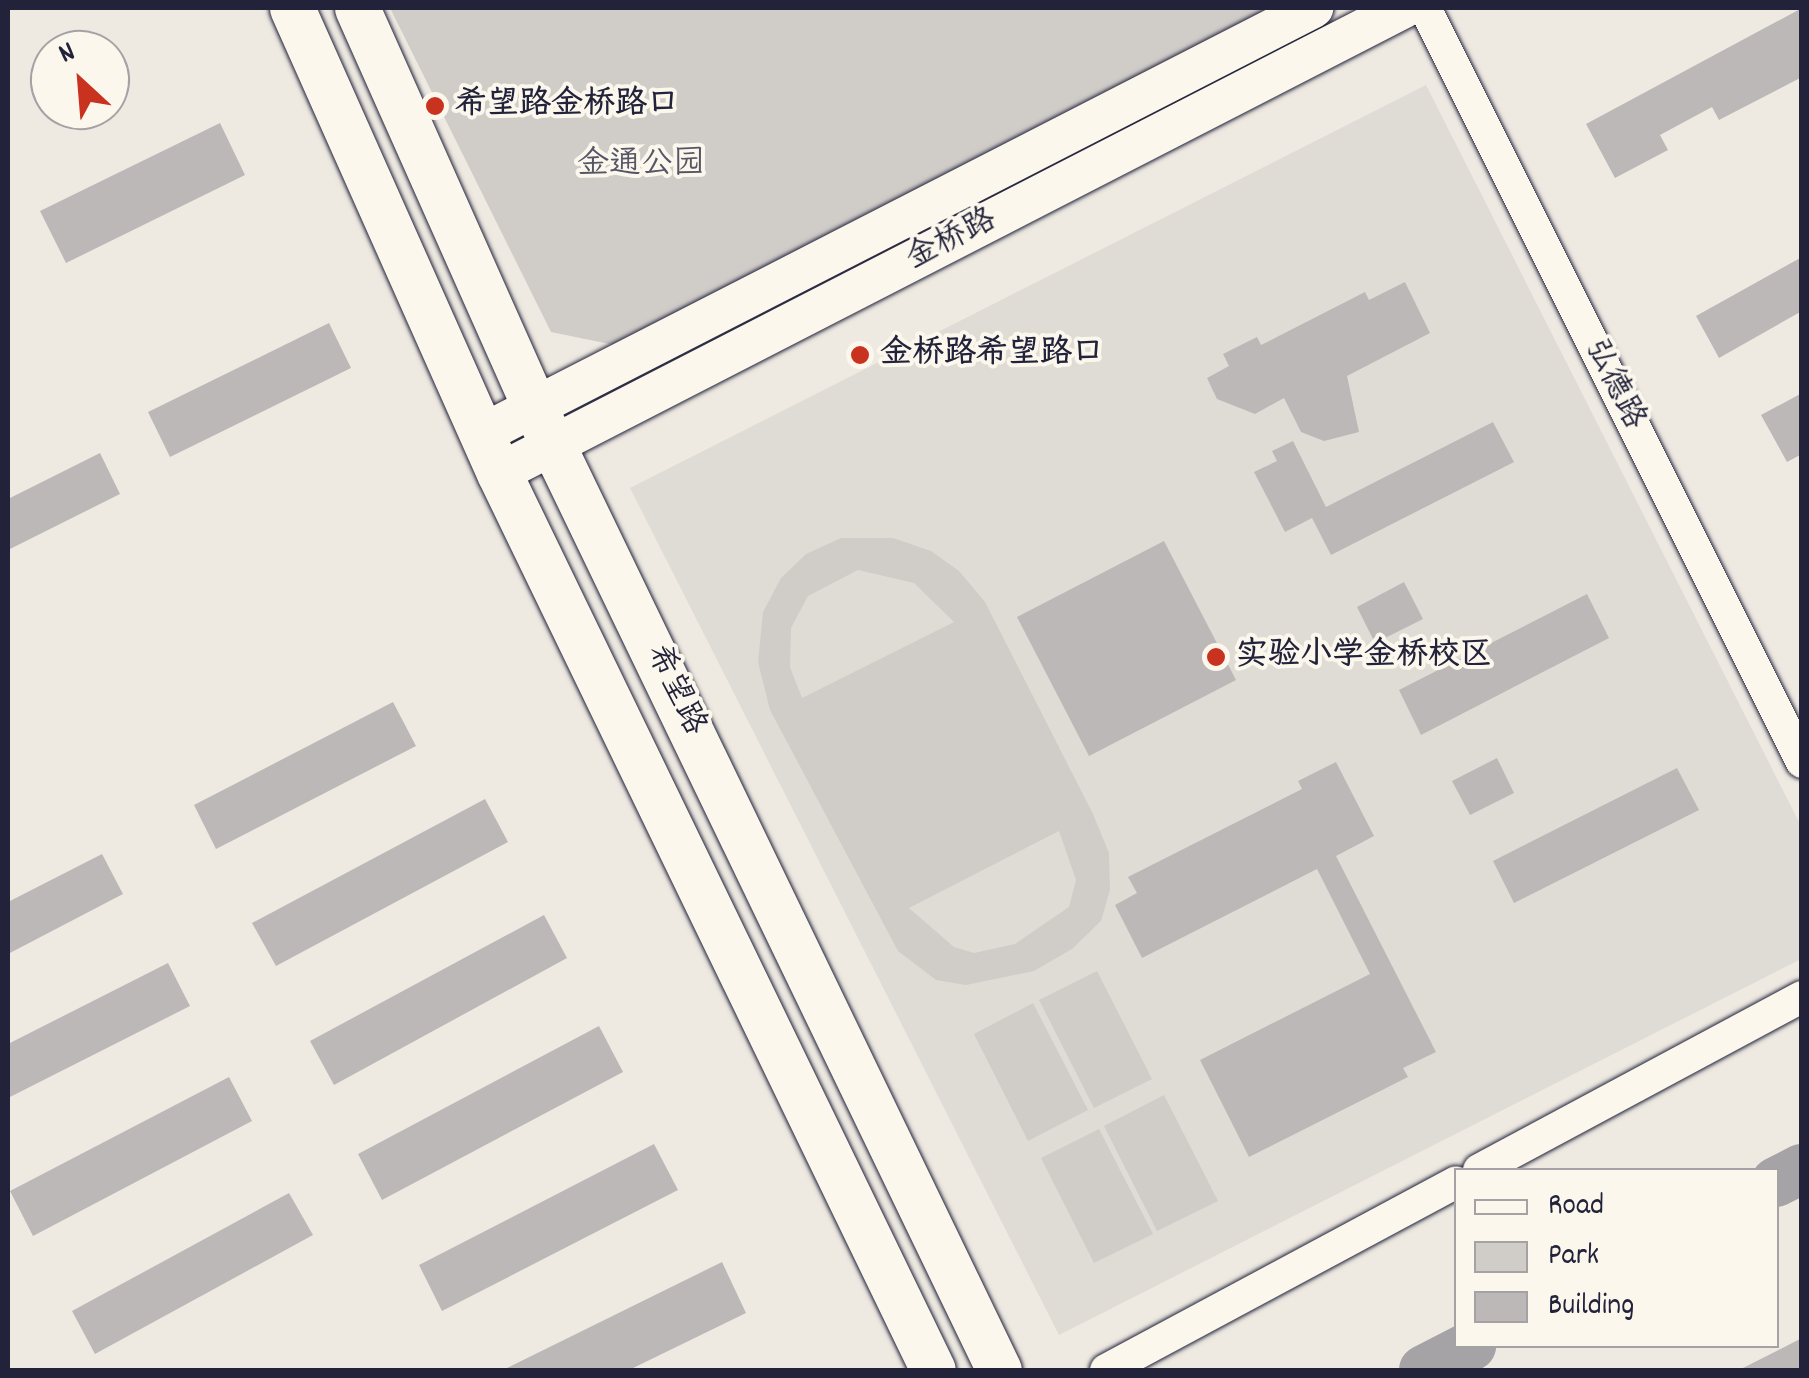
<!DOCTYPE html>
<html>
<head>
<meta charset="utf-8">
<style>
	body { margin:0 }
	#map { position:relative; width:1809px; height:1378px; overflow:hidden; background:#eeeae2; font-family:Dekko,"LXGW WenKai TC",sans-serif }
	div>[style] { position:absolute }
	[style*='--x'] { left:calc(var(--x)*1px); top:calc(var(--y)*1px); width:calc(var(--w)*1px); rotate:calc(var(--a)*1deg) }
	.built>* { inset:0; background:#dfdbd5 }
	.green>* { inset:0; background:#d0cdc9 }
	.river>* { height:50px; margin:-25px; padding:0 25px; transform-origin:25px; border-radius:25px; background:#a6a3a7 }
	.building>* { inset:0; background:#bcb8b8 }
	.roads { filter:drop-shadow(0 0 2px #22223b) drop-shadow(0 0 2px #22223b) }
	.minor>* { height:32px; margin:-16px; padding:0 16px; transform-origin:16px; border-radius:16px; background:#fbf7ec }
	.tertiary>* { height:40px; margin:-20px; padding:0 20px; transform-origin:20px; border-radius:20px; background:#fbf7ec }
	.secondary>* { height:45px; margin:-22.5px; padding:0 22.5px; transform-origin:22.5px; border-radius:22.5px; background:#fbf7ec }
	.dots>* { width:28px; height:28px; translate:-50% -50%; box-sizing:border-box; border:5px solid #fbf7ec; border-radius:50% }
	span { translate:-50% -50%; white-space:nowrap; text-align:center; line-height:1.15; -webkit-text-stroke:8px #fbf7ec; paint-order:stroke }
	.poi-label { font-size:32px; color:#22223b; font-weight:700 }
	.left { translate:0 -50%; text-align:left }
	.park-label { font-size:32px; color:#565566 }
	.street-label { font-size:32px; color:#22223b }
	.frame { position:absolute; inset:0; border:10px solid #22223b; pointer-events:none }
	.legend { position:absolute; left:1454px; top:1168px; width:325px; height:180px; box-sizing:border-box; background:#fbf7ec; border:2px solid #a4a2a5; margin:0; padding:12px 18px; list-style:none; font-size:30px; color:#22223b }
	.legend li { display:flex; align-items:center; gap:20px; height:50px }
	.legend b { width:50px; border:2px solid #a4a2a5 }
	.north { position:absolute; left:30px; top:30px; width:100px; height:100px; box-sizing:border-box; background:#fbf7ec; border:2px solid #a4a2a5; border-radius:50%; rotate:334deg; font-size:28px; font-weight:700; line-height:40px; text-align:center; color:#22223b }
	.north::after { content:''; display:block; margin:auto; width:35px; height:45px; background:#c8321e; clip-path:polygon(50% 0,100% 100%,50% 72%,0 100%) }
</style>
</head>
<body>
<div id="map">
	<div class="built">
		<i style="clip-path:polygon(1426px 85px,1801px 826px,1801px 959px,1059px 1335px,630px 488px)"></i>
	</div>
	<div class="green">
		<i style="clip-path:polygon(390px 8px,1289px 8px,629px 348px,551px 332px)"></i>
		<i style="clip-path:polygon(evenodd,841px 538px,893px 538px,931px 551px,959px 571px,985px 602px,1093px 814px,1109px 853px,1110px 890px,1101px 921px,1072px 949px,1034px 971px,966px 985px,936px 980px,898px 951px,770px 710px,758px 662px,763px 612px,781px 578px,806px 554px,841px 538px,858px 570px,914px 583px,954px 622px,802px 698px,790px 667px,791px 628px,808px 596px,858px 570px,841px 538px,1059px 831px,1076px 880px,1069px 907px,1015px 944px,974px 953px,954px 947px,909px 908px,1059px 831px)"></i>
		<i style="clip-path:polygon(1097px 971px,1152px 1079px,1094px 1108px,1039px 1000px)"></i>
		<i style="clip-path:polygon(1033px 1003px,1088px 1110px,1028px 1141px,974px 1034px)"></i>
		<i style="clip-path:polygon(1164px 1095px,1218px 1201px,1157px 1231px,1104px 1126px)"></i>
		<i style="clip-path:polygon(1099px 1129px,1153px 1234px,1094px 1263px,1041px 1158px)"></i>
	</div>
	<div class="river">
		<i style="--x:1776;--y:1182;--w:29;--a:-27"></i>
		<i style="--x:1424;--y:1370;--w:53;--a:-27.1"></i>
	</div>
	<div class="building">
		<i style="clip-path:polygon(1802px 8px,1802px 77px,1719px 120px,1712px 107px,1660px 135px,1668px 150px,1615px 178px,1586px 124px)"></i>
		<i style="clip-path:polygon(220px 123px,245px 175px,66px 263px,40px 211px)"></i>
		<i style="clip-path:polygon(1802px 257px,1802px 311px,1719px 358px,1696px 316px)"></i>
		<i style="clip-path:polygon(1405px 282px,1430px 333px,1347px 376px,1359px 432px,1324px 441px,1301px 432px,1284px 398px,1255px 414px,1217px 399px,1207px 378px,1229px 366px,1223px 354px,1257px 337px,1261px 345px,1365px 292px,1369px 300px)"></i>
		<i style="clip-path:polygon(329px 323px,351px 368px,170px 457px,148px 412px)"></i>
		<i style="clip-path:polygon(1802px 393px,1802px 454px,1787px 462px,1761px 415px)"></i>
		<i style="clip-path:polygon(1493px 422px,1514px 462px,1331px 555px,1312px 518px,1285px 532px,1254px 472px,1277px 461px,1272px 451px,1293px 441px,1326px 507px)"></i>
		<i style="clip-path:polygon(100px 453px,120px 494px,8px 550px,8px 499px)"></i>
		<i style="clip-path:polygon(1164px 541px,1236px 680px,1089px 756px,1017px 617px)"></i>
		<i style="clip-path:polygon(1404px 582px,1423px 619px,1375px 643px,1357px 607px)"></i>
		<i style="clip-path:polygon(1587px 594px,1609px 638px,1421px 735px,1399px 690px)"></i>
		<i style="clip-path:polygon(393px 702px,416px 746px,216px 849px,194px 805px)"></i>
		<i style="clip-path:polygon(1497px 758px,1514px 793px,1470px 815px,1452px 781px)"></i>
		<i style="clip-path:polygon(1336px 762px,1374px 836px,1336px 856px,1436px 1052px,1403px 1068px,1408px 1077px,1249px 1157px,1200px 1060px,1370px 974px,1317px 869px,1142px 958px,1115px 905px,1137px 893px,1128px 877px,1302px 789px,1298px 781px)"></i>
		<i style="clip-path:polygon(1677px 768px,1699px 810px,1514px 903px,1493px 861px)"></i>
		<i style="clip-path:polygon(485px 799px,508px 842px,276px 966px,252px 923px)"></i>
		<i style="clip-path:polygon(102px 854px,123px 894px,8px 954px,8px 902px)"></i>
		<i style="clip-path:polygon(544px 915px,567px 958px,334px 1085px,310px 1041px)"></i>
		<i style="clip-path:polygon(168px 963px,190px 1006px,8px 1098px,8px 1044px)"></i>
		<i style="clip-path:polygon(599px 1026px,623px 1072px,382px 1200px,358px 1154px)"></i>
		<i style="clip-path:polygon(229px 1077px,252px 1121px,33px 1236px,10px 1191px)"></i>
		<i style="clip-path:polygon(654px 1144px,678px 1190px,442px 1311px,419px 1265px)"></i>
		<i style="clip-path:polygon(289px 1193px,313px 1235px,95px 1354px,72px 1311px)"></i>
		<i style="clip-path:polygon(722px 1262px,746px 1313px,629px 1370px,503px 1370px)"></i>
		<i style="clip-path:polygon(1802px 1338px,1802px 1370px,1739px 1370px)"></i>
	</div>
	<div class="roads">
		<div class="minor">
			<i style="--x:1425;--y:8;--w:843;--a:63.43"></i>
			<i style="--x:1479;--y:1170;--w:366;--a:-28.2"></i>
			<i style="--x:1106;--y:1370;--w:397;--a:-28.2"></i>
		</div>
		<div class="tertiary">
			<i style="--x:484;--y:433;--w:932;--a:-27.14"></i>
			<i style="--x:499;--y:473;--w:1017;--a:-27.19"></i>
		</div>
		<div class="secondary">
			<i style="--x:292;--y:8;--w:509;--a:66"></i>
			<i style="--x:499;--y:473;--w:996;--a:64.18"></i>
			<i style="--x:357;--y:8;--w:436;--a:66"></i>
			<i style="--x:534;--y:406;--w:1070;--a:64.25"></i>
		</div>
	</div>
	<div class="dots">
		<i style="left:435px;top:106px;background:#c8321e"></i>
		<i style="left:860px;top:355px;background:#c8321e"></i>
		<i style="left:1216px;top:657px;background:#c8321e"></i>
	</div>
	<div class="poi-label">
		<span class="left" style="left:455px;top:106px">希望路金桥路口</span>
		<span class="left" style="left:880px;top:355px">金桥路希望路口</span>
		<span class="left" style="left:1236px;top:657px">实验小学金桥校区</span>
	</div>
	<div class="park-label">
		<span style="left:641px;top:166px">金通公园</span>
	</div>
	<div class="street-label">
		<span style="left:952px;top:241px;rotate:-27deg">金桥路</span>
		<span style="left:1613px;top:385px;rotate:63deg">弘德路</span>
		<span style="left:674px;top:691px;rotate:64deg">希望路</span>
	</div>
	<div class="frame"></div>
	<ul class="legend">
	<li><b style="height:12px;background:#fbf7ec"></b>Road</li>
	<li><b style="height:28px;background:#d0cdc9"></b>Park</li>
	<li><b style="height:28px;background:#bcb8b8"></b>Building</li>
	</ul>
	<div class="north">N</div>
</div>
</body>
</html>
